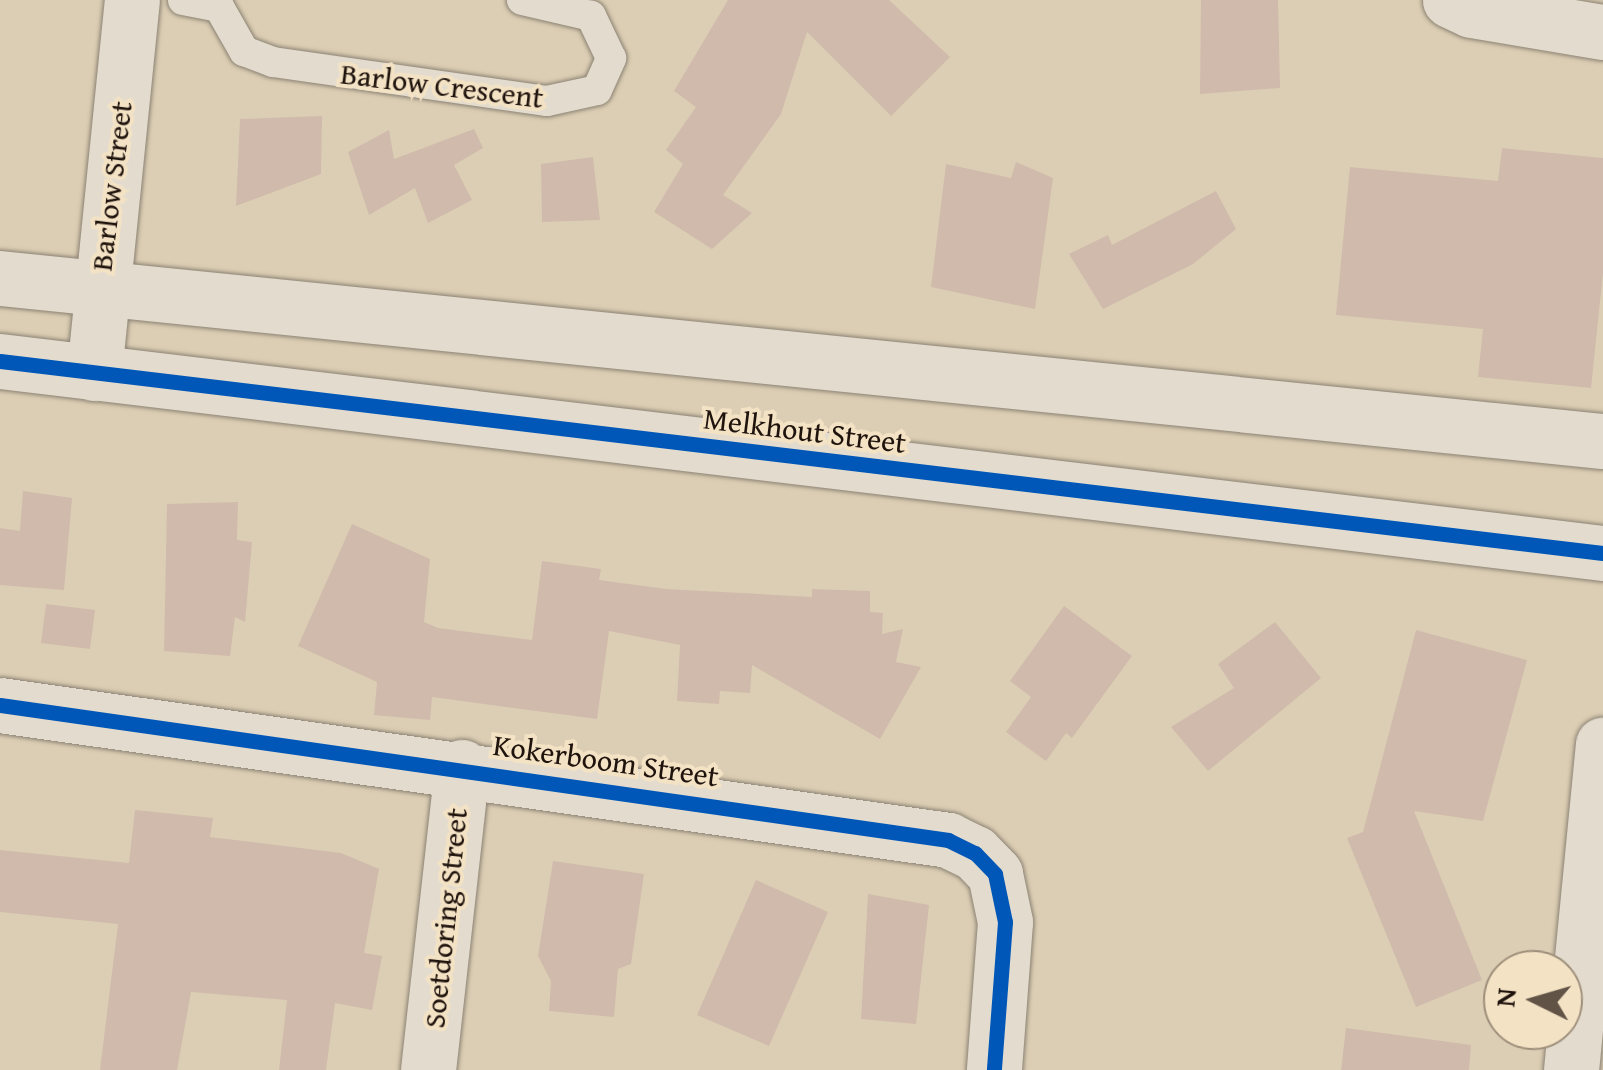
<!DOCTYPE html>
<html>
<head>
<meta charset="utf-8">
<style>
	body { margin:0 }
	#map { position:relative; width:1603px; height:1070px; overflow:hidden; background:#dcceb4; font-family:"Gentium Book Plus",serif }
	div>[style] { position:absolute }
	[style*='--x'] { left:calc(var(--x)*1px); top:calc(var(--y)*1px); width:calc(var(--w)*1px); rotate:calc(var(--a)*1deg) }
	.building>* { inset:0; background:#d0baab }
	.roads { filter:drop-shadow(0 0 2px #8b8273) drop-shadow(0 0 2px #8b8273) }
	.service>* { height:30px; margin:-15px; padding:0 15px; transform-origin:15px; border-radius:15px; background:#e3dcce }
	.minor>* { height:55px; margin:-27.5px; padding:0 27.5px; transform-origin:27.5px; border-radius:27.5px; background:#e3dcce }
	.cycleway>* { height:15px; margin:-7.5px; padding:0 7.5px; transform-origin:7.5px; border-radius:7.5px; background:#0057b8 }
	span { translate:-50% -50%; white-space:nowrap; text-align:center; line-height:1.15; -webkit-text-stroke:8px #f3e2c4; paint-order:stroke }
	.street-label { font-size:30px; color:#1f130d }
	.north { position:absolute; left:1483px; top:950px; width:100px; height:100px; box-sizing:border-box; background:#f3e2c4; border:2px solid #9e8f7b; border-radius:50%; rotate:275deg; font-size:28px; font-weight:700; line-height:40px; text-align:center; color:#1f130d }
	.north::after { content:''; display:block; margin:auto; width:35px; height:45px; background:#615447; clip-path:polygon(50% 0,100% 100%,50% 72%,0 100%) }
</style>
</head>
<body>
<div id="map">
	<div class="building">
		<i style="clip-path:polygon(728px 0,889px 0,950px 57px,891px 116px,807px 32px,781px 114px,723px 195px,752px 213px,712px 249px,654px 212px,683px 164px,666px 150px,696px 107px,674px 91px)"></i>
		<i style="clip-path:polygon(1201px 0,1278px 0,1280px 88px,1200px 94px)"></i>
		<i style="clip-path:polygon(322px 116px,321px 174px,236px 206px,240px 119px)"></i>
		<i style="clip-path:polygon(474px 129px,483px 148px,454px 165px,472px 200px,428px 223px,415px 188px,369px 215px,348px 152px,389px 130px,394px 159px)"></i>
		<i style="clip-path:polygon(1502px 148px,1603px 158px,1603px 273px,1591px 388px,1478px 377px,1483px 329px,1336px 315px,1350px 167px,1498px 181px)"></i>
		<i style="clip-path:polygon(593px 157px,600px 220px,542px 222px,541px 164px)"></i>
		<i style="clip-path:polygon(1016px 162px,1053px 178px,1035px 309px,931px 287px,946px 164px,1011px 178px)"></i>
		<i style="clip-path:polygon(1216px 191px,1236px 229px,1193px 264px,1103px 309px,1069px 254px,1108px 235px,1112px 245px)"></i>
		<i style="clip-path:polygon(23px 491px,72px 498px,64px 590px,0 585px,0 528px,20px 531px)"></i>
		<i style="clip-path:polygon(238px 502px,237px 540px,252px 542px,245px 622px,235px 617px,230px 656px,164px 651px,167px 504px)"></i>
		<i style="clip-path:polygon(352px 524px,430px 559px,424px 622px,438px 628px,532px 640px,542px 561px,601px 569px,599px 580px,666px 589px,812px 597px,812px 589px,870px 591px,870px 612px,883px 613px,882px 634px,903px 629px,896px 662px,921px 667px,880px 739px,752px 665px,750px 693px,720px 691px,719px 704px,677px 701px,680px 645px,609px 631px,597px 719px,432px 697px,430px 720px,374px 715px,377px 682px,298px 646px)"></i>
		<i style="clip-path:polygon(46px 604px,95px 610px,90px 649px,41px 643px)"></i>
		<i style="clip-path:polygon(1064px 606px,1132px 656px,1072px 738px,1066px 733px,1046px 761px,1006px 732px,1031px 697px,1010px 681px)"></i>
		<i style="clip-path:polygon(1275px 622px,1321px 678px,1208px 771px,1171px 727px,1234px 688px,1218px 664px)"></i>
		<i style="clip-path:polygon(1416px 630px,1527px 660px,1483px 821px,1414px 811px,1482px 980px,1416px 1007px,1347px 838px,1363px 832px)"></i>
		<i style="clip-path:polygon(135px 810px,213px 818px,210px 837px,341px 853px,379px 869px,364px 953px,382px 956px,372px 1010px,335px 1003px,326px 1070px,279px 1070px,287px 1000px,191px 992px,177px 1070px,100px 1070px,118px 924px,0 912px,0 850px,129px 863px)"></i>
		<i style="clip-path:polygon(553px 861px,644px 874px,631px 964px,618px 969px,614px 1017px,549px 1011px,551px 981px,538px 956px)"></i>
		<i style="clip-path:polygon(756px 880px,828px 912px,769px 1046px,697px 1015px)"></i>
		<i style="clip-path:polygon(868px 894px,929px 905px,916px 1024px,861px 1019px)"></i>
		<i style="clip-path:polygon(1346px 1028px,1471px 1045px,1469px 1070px,1341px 1070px)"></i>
	</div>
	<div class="roads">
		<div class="service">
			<i style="--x:183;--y:0;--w:37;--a:11"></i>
			<i style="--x:219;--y:7;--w:51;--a:60.4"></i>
			<i style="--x:244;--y:51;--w:31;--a:21"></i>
			<i style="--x:273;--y:62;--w:277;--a:8.1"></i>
			<i style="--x:547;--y:101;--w:51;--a:-12.4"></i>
			<i style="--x:597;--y:90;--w:35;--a:-66"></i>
			<i style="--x:611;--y:58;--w:47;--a:-115.5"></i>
			<i style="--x:591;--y:16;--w:71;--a:-166.9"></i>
		</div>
		<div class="minor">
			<i style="--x:1450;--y:0;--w:23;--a:25"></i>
			<i style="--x:1471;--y:10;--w:134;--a:9.5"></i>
			<i style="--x:0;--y:278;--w:1611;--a:5.81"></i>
			<i style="--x:0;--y:361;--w:1614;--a:6.83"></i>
			<i style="--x:94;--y:373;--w:375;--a:-84.2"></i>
			<i style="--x:0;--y:705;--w:958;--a:8.1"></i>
			<i style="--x:948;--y:840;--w:30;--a:26"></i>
			<i style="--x:975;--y:853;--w:29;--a:46"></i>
			<i style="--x:995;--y:874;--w:49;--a:78.2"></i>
			<i style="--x:1005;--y:922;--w:148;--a:94.3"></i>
			<i style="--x:428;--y:1070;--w:305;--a:-83.6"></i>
			<i style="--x:1571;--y:1070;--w:327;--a:-84.4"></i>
		</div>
	</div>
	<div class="cycleway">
		<i style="--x:0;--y:361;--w:1614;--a:6.83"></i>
		<i style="--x:0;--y:705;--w:958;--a:8.1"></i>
		<i style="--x:948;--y:840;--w:30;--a:26"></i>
		<i style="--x:975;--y:853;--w:29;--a:46"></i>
		<i style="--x:995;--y:874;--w:49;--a:78.2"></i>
		<i style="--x:1005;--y:922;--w:148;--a:94.3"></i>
	</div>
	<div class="street-label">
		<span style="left:442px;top:85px;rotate:7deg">Barlow Crescent</span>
		<span style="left:111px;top:186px;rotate:-83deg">Barlow Street</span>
		<span style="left:805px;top:430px;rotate:7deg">Melkhout Street</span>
		<span style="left:606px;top:760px;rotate:8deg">Kokerboom Street</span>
		<span style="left:445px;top:918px;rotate:-84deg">Soetdoring Street</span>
	</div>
	<div class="north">N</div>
</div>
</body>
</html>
